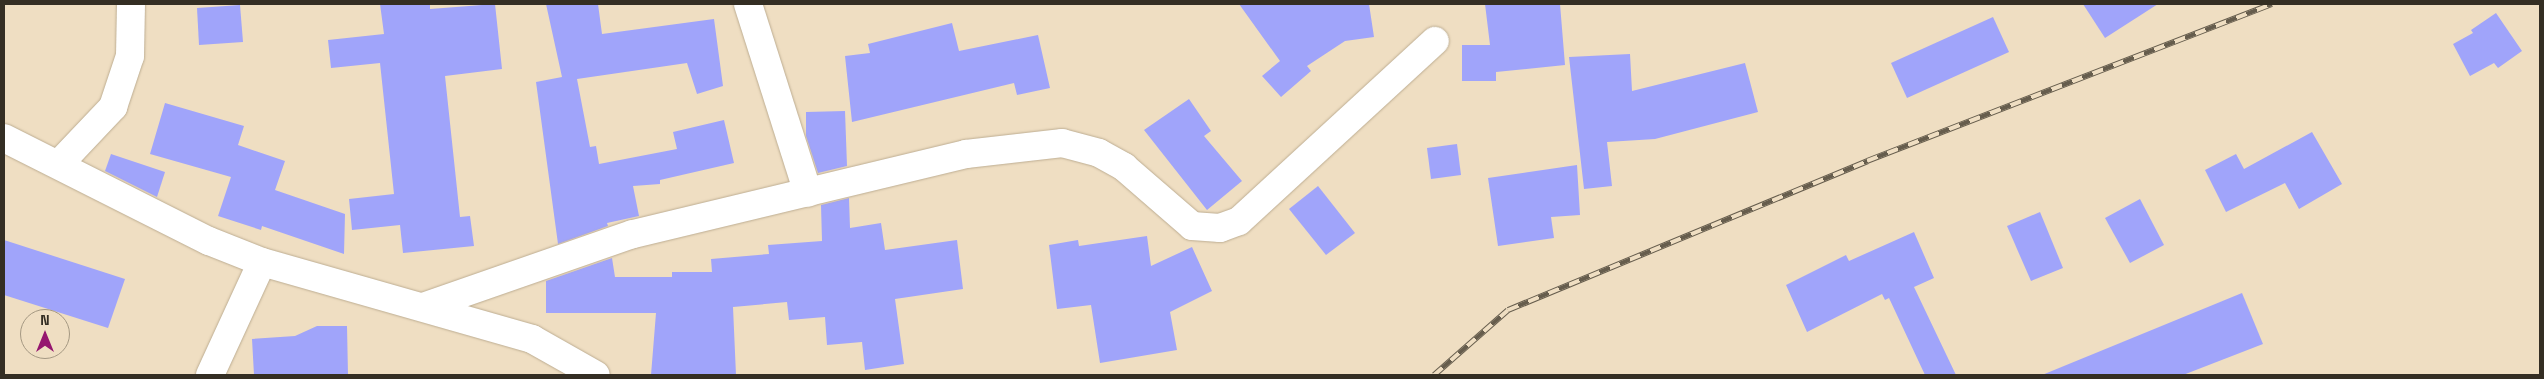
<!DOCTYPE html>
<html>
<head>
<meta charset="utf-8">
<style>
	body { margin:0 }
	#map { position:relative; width:2544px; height:379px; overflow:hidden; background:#efdec2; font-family:"Space Grotesk",sans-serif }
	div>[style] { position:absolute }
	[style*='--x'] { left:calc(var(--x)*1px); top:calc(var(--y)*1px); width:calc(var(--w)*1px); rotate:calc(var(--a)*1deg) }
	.building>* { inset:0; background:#a0a4fa }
	.roads { filter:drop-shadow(0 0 1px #bdad92) drop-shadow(0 0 1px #bdad92) }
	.street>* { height:28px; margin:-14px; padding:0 14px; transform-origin:14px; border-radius:14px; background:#fff }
	.rail>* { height:5.5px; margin-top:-2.75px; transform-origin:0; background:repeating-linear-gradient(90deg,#efdec2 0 11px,#665d4d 0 22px); box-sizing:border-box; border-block:1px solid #665d4d }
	span { translate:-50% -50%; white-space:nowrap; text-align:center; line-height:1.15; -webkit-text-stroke:4.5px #efdec2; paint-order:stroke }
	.frame { position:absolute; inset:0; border:5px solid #342e23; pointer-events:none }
	.north { position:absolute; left:20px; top:309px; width:50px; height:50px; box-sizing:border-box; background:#efdec2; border:1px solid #a49882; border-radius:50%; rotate:0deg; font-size:14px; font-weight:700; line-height:20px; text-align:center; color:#342e23 }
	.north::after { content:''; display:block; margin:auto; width:18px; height:22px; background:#95166f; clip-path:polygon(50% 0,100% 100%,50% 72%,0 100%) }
</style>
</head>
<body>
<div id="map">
	<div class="building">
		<i style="clip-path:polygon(380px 4px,430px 4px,430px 9px,495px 4px,502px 69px,445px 76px,460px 217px,470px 216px,474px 246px,403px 253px,400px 225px,352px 230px,349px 199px,394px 194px,380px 63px,331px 68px,328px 40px,384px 34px)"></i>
		<i style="clip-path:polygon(546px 4px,598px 4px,602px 34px,714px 19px,723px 86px,697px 94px,687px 63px,577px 79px,590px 147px,596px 146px,599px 164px,677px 149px,673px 132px,724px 120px,734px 163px,660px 180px,660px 184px,633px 186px,639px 216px,607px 223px,608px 226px,558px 244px,536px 82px,562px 77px)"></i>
		<i style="clip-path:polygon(1239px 4px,1369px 4px,1374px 37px,1345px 41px,1307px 66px,1311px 71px,1281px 97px,1262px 76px,1280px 61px)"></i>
		<i style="clip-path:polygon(1485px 4px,1560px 4px,1565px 65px,1496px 72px,1496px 81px,1462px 81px,1462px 45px,1490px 45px)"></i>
		<i style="clip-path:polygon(2083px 4px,2158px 4px,2105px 38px)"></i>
		<i style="clip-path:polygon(240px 5px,243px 42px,199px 45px,197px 8px)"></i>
		<i style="clip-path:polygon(2496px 13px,2522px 51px,2498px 68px,2494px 63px,2470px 76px,2453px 44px,2473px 33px,2471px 30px)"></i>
		<i style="clip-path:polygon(1993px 17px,2009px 52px,1907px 98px,1891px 63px)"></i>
		<i style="clip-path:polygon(952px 23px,959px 51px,1038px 35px,1050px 88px,1017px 95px,1014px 83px,852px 122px,845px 56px,870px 53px,868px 44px)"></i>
		<i style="clip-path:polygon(1630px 54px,1632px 91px,1745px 63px,1758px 112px,1655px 139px,1607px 142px,1612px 186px,1584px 189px,1569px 57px)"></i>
		<i style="clip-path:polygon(1189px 99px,1211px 131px,1204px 136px,1242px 181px,1207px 210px,1144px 130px)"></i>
		<i style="clip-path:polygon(165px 103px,244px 126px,238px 145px,285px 161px,275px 190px,345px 214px,344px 254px,262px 226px,261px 230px,218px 216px,231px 177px,150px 154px)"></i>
		<i style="clip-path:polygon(845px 111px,847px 166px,818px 173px,806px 136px,806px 112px)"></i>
		<i style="clip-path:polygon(2312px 132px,2342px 184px,2299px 209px,2285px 183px,2226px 212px,2205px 170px,2236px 154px,2244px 169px)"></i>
		<i style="clip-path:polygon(1457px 144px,1461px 175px,1431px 179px,1427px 148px)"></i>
		<i style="clip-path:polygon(111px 154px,165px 172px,157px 197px,105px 171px)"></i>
		<i style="clip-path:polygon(1577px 165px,1580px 215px,1551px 217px,1554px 238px,1498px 246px,1488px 178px)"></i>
		<i style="clip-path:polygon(1318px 186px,1355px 233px,1326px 255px,1289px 209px)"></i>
		<i style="clip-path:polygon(849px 198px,850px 228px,881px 223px,885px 250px,957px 240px,963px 289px,895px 299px,904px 364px,865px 370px,862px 342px,827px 345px,825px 317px,789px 320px,787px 302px,733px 307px,736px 375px,651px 375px,656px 313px,546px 313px,546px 281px,612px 258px,615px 277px,672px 277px,672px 272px,712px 272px,711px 259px,769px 254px,768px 245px,822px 241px,821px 205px)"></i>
		<i style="clip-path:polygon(2140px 199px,2164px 245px,2130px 263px,2105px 218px)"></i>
		<i style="clip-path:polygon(2040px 212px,2063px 268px,2031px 281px,2007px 226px)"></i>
		<i style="clip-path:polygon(1914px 232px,1934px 278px,1914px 287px,1956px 375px,1925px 375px,1889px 298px,1885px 300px,1882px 294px,1807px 332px,1786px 285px,1846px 255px,1849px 261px)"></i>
		<i style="clip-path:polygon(1147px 236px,1151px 266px,1192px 247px,1212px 291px,1170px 312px,1177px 350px,1100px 363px,1091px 305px,1057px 309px,1049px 245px,1078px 240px,1079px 246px)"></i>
		<i style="clip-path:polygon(4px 240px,125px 279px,108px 328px,4px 295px)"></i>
		<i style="clip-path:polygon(2242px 293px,2263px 344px,2183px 375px,2042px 375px)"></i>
		<i style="clip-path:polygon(317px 326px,347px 326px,348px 375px,254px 375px,252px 339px,295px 336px)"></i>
	</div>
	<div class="roads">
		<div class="street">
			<i style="--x:748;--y:4;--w:198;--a:72.4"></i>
			<i style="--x:4;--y:138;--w:229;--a:26.7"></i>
			<i style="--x:209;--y:241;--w:57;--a:21.6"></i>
			<i style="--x:262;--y:262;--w:281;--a:15.9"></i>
			<i style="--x:532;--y:339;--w:73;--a:29.4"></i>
			<i style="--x:59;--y:164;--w:79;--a:-46.5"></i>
			<i style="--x:113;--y:107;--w:54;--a:-71.6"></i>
			<i style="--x:130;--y:56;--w:52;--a:-88.9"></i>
			<i style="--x:423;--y:307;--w:222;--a:-19.2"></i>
			<i style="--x:633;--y:234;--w:342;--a:-13.5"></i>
			<i style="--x:966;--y:154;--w:97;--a:-6.5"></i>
			<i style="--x:1062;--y:143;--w:38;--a:15"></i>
			<i style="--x:1099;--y:153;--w:29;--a:29"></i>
			<i style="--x:1124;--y:167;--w:90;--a:40.9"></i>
			<i style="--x:1192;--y:226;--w:28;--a:4"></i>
			<i style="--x:1220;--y:228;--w:20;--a:-20"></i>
			<i style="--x:1239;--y:221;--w:266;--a:-42.6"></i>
			<i style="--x:210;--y:375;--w:124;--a:-65.3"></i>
		</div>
	</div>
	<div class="rail">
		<i style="--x:1434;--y:375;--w:98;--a:-41.3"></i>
		<i style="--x:1508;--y:310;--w:389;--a:-22.5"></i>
		<i style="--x:1867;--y:161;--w:434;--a:-21.2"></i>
	</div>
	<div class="frame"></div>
	<div class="north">N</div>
</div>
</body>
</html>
